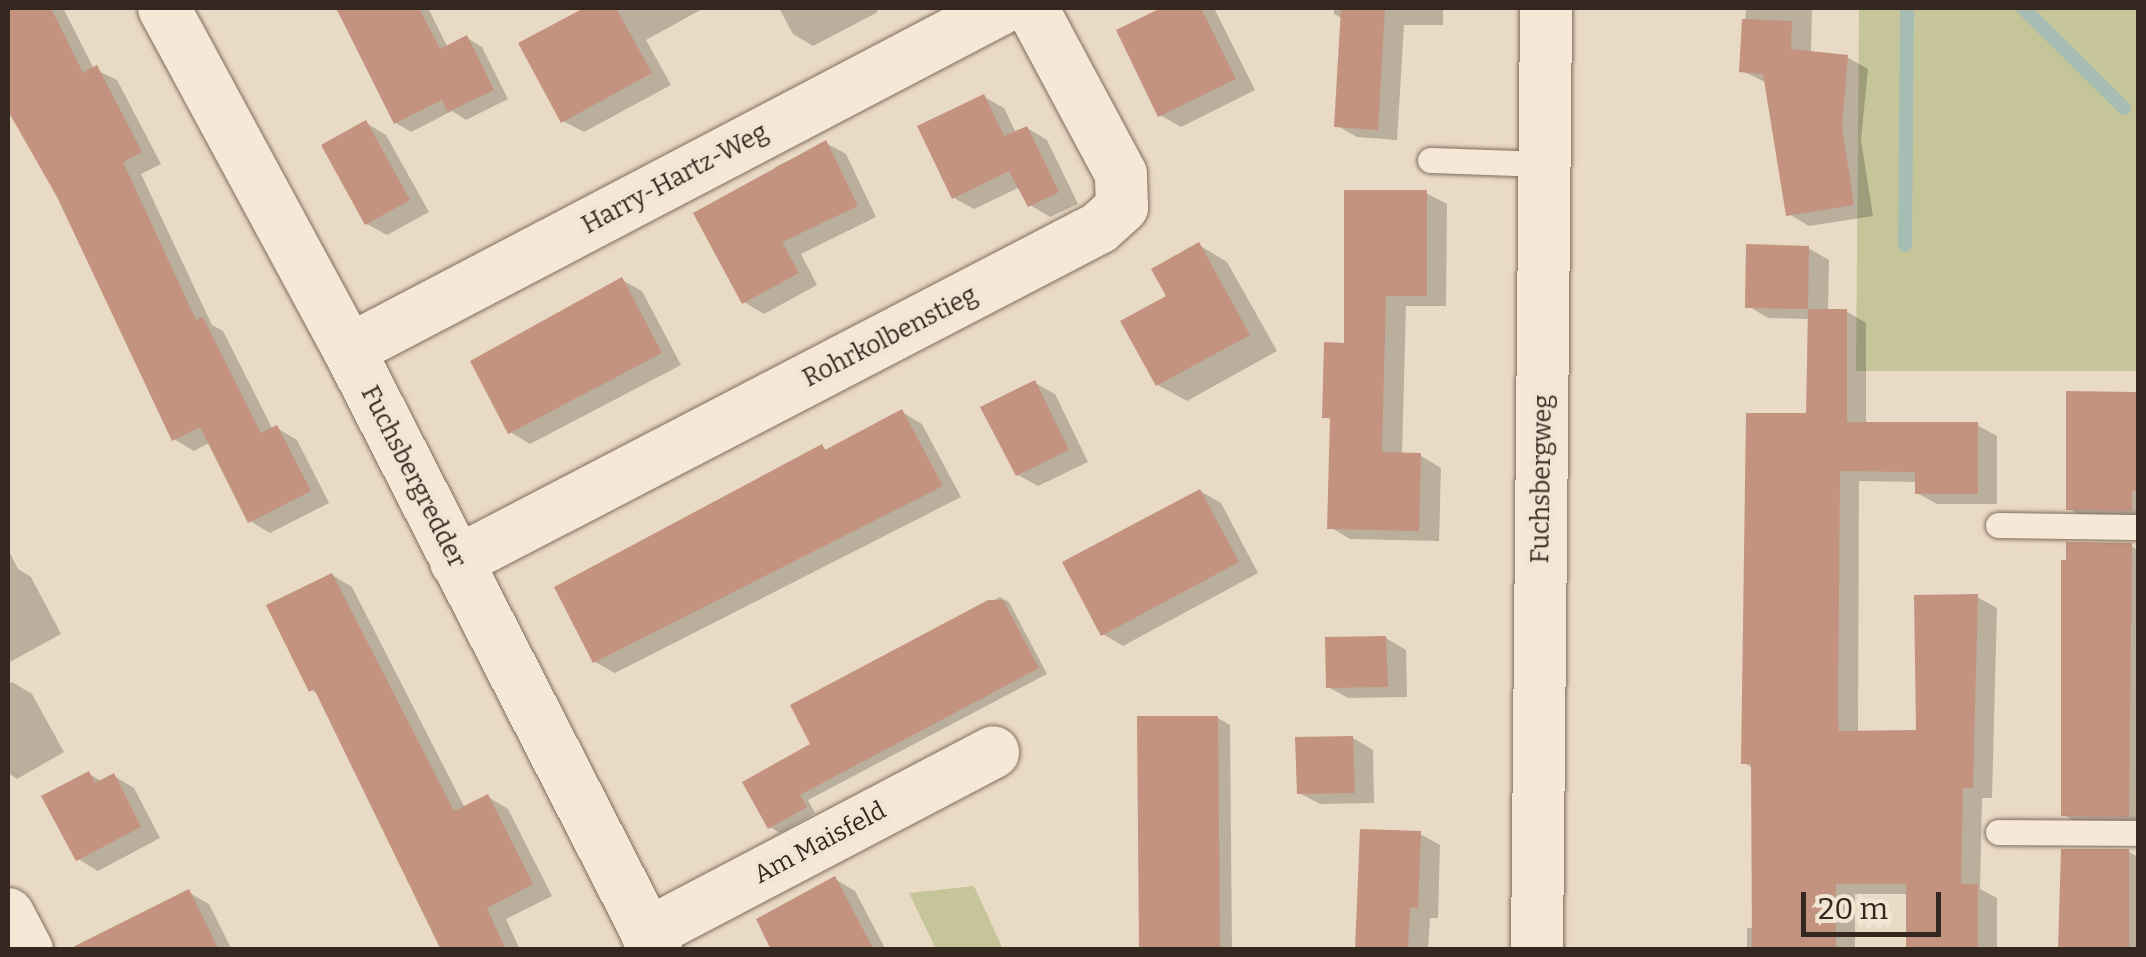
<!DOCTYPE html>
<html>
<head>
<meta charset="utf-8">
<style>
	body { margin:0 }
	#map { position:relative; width:2146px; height:957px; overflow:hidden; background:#e9dac5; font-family:Bitter,serif }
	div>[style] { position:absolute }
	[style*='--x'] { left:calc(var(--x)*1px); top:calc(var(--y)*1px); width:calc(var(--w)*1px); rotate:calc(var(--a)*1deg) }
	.green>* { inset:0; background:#c6c59a }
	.shadow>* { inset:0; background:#0003 }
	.stream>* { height:14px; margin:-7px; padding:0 7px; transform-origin:7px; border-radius:7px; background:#a6bdb3 }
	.building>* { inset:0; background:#c3937f }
	.roads { filter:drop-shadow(0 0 2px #826c5d) drop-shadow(0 0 2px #826c5d) }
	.service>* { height:25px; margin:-12.5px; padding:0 12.5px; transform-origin:12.5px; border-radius:12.5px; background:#f5e8d7 }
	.minor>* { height:52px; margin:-26px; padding:0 26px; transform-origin:26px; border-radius:26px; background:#f5e8d7 }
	span { translate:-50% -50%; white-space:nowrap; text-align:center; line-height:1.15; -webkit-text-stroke:8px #f1e5d4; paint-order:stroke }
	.street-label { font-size:25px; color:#34271f }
	.frame { position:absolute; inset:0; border:10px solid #34271f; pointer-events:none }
	.scale { position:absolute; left:1801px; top:892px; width:140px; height:45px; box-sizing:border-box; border:5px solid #34271f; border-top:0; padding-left:12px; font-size:30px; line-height:35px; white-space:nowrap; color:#34271f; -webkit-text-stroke:8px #f1e5d4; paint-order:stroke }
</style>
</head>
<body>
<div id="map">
	<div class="green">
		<i style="clip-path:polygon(1859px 8px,2138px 8px,2138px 371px,1856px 371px)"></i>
		<i style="clip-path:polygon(974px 886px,1003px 949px,936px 949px,909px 893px)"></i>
	</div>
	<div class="shadow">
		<i style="clip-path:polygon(8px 8px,63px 8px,94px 69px,117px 80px,161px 164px,141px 174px,212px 325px,223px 331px,273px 430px,277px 428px,297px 440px,329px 503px,270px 533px,250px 521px,211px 442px,194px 451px,174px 439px,59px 196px,8px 105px)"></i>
		<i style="clip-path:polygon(339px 8px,428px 8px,448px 48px,467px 38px,482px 47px,508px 99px,466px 120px,452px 111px,411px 132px,396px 123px)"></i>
		<i style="clip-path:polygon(589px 8px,704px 8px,646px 40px,671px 85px,584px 132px,563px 121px,522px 44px)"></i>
		<i style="clip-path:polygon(779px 8px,875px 8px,878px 12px,813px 46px,793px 34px)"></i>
		<i style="clip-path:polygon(1167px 8px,1214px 8px,1255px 90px,1181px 127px,1160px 115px,1119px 31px)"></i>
		<i style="clip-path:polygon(1334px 8px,1443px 8px,1443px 25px,1404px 25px,1397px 140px,1357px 137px,1336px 125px,1343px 19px,1334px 14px)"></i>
		<i style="clip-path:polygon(1746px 8px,1812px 8px,1811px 53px,1847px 57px,1868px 69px,1861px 140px,1873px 216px,1809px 226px,1789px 214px,1767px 83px,1742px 71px)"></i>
		<i style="clip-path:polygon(984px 97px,1004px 108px,1016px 133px,1027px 128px,1047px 140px,1078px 204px,1050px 217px,1030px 205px,1020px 187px,974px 209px,954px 198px)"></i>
		<i style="clip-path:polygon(366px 123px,386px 135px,429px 212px,387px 235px,367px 224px)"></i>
		<i style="clip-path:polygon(826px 143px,846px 154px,876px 217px,801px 254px,817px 285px,764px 314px,744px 302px,775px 167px)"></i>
		<i style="clip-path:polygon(1426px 193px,1447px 204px,1446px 306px,1406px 306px,1402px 455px,1421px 456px,1441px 468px,1439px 541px,1350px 539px,1330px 527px,1333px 421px,1325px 416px,1346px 346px)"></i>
		<i style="clip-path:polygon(1199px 245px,1227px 262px,1277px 351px,1187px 401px,1158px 385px,1170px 297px)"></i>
		<i style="clip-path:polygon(1808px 248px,1829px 260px,1828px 311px,1846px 311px,1866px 323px,1866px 424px,1977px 425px,1997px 436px,1997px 504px,1937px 504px,1917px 493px,1917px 482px,1859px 481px,1858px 733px,1918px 732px,1977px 597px,1997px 608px,1992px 798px,1982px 798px,1980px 889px,1997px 898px,1997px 950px,1908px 950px,1908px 894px,1855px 894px,1855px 950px,1747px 950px,1747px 928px,1754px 928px,1753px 768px,1744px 763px,1808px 415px,1810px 319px,1768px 318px,1748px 306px)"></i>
		<i style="clip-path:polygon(622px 280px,642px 291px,681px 365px,530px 444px,510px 432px)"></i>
		<i style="clip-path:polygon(1035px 383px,1055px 394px,1088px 462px,1038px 486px,1018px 475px)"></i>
		<i style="clip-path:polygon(2137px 395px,2138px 521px,2088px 520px,2068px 508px)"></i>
		<i style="clip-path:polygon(902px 412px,922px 424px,961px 497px,615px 673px,595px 662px,822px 447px,829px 451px)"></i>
		<i style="clip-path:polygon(1200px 491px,1221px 503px,1258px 573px,1123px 646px,1103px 634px)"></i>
		<i style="clip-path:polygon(2131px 546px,2138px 550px,2138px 827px,2084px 826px,2064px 815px)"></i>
		<i style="clip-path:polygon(8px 549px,18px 569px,31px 577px,61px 634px,8px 663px)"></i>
		<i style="clip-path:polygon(332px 575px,352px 587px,465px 808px,488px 797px,508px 809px,552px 896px,506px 919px,520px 950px,444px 950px,320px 695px,311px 690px)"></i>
		<i style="clip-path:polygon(1000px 597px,1009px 602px,1047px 674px,808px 800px,815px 813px,780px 833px,770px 827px,814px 745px,793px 706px)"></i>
		<i style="clip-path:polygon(1386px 638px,1406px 650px,1407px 697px,1348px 698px,1328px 687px)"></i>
		<i style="clip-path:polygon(12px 682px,32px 694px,64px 752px,17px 779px,8px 773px,8px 685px)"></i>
		<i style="clip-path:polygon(1218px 718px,1230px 725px,1232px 950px,1141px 950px)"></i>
		<i style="clip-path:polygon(1353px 738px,1373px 750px,1374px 803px,1320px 804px,1299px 793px)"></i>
		<i style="clip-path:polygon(89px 774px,103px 782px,114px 776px,134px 788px,160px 838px,98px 871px,78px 859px)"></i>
		<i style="clip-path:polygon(1420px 834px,1440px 845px,1438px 918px,1430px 918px,1428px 950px,1318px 950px,1358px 948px)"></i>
		<i style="clip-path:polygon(2129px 852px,2138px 857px,2138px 950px,2062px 950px)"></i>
		<i style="clip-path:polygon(835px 879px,855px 891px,886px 950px,775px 950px)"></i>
		<i style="clip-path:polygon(188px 892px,209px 904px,232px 950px,121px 950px)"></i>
	</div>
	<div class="stream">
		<i style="--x:2023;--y:8;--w:142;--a:44.7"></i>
		<i style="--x:1905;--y:245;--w:237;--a:-89.5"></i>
	</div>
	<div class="building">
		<i style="clip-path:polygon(8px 8px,51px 8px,83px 73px,97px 65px,142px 152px,123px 162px,196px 320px,203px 317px,261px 433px,277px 425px,311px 491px,248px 523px,200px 427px,172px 441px,57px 197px,8px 111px)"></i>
		<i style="clip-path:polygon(336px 8px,419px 8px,440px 49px,467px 35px,494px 90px,448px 112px,442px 100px,394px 124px)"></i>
		<i style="clip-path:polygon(584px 8px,616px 8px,652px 73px,561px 123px,518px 43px)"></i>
		<i style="clip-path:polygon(1161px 8px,1201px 8px,1236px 79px,1158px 117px,1116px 30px)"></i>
		<i style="clip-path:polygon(1341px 8px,1385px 8px,1378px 130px,1334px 127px)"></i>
		<i style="clip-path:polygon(1742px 19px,1792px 21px,1791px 49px,1848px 55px,1842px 127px,1854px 205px,1786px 216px,1763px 74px,1739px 72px)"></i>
		<i style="clip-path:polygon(984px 94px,1004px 136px,1027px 126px,1059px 192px,1028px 207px,1009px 171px,952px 199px,917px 126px)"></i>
		<i style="clip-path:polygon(366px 120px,410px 200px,365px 225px,321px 145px)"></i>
		<i style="clip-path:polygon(826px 140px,858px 206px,782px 242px,799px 273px,742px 304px,693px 213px)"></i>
		<i style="clip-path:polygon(1344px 190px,1427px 190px,1427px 296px,1386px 296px,1382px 452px,1421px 453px,1419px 531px,1327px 529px,1330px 418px,1322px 418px,1324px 342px,1344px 343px)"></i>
		<i style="clip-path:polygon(1199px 242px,1250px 335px,1156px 386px,1120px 321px,1166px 296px,1151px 269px)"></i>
		<i style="clip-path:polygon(1746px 244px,1809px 246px,1808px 309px,1745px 308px)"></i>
		<i style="clip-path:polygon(622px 277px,662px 353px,508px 434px,470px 361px)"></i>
		<i style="clip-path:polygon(1808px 309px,1847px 309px,1847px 422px,1978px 422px,1978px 494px,1915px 494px,1915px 472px,1840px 471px,1838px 716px,1839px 731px,1916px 730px,1914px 595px,1978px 594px,1973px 788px,1963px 788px,1961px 884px,1978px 884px,1978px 950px,1906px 950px,1906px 884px,1836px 884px,1836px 950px,1752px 950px,1751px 764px,1741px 764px,1746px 413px,1806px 413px)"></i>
		<i style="clip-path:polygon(1035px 380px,1069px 450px,1016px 476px,980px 407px)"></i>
		<i style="clip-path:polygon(2066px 391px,2137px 392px,2137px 491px,2132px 491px,2132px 511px,2066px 510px)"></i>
		<i style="clip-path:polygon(902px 409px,943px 486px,593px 663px,554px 587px,822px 444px,825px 450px)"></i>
		<i style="clip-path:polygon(1200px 489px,1239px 562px,1101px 636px,1062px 562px)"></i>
		<i style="clip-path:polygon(2066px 542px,2132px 543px,2129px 817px,2061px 816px,2061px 560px,2066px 560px)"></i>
		<i style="clip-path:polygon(332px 573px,454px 811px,488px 794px,533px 884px,487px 908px,506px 950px,441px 950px,314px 689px,309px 692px,266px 605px)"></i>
		<i style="clip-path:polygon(988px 600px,1003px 600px,1039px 668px,800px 795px,807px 807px,768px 829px,742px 782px,810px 744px,790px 705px)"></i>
		<i style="clip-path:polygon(1386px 636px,1388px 687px,1326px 688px,1325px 637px)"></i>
		<i style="clip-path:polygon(1137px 716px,1218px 716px,1220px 950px,1139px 950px)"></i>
		<i style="clip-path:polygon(1353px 736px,1355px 793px,1297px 794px,1295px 737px)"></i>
		<i style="clip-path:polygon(89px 771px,95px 783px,114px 773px,141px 827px,76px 861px,41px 796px)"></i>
		<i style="clip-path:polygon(1360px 829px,1421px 831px,1418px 908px,1410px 907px,1408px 950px,1355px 950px)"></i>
		<i style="clip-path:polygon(2061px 849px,2129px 849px,2129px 950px,2058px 950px)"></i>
		<i style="clip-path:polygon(835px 876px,874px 950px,771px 950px,756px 919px)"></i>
		<i style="clip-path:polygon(189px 889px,219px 950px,67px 950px)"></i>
	</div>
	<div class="roads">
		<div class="service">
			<i style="--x:1430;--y:160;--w:115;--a:2"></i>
			<i style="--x:1998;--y:525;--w:140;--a:0.8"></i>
			<i style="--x:1998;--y:832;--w:140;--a:0.4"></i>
		</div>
		<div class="minor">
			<i style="--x:164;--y:8;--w:389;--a:61.6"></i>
			<i style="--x:349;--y:350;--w:674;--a:62.9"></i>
			<i style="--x:349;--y:350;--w:737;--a:-27.64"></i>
			<i style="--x:456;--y:562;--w:725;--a:-27.45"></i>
			<i style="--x:1099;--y:228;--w:31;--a:-42"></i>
			<i style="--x:1122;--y:207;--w:33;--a:-92"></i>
			<i style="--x:1121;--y:174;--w:188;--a:-118.2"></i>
			<i style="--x:8;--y:914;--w:41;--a:62.2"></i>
			<i style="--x:647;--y:934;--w:391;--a:-27.7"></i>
			<i style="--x:1537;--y:950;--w:942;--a:-89.45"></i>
		</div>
	</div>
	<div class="street-label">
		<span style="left:675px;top:179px;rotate:-28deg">Harry-Hartz-Weg</span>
		<span style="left:890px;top:337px;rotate:-27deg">Rohrkolbenstieg</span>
		<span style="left:413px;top:477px;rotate:63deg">Fuchsbergredder</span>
		<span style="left:1542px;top:479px;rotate:-89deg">Fuchsbergweg</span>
		<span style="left:820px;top:843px;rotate:-28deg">Am Maisfeld</span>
	</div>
	<div class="frame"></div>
	<div class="scale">20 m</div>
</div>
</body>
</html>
